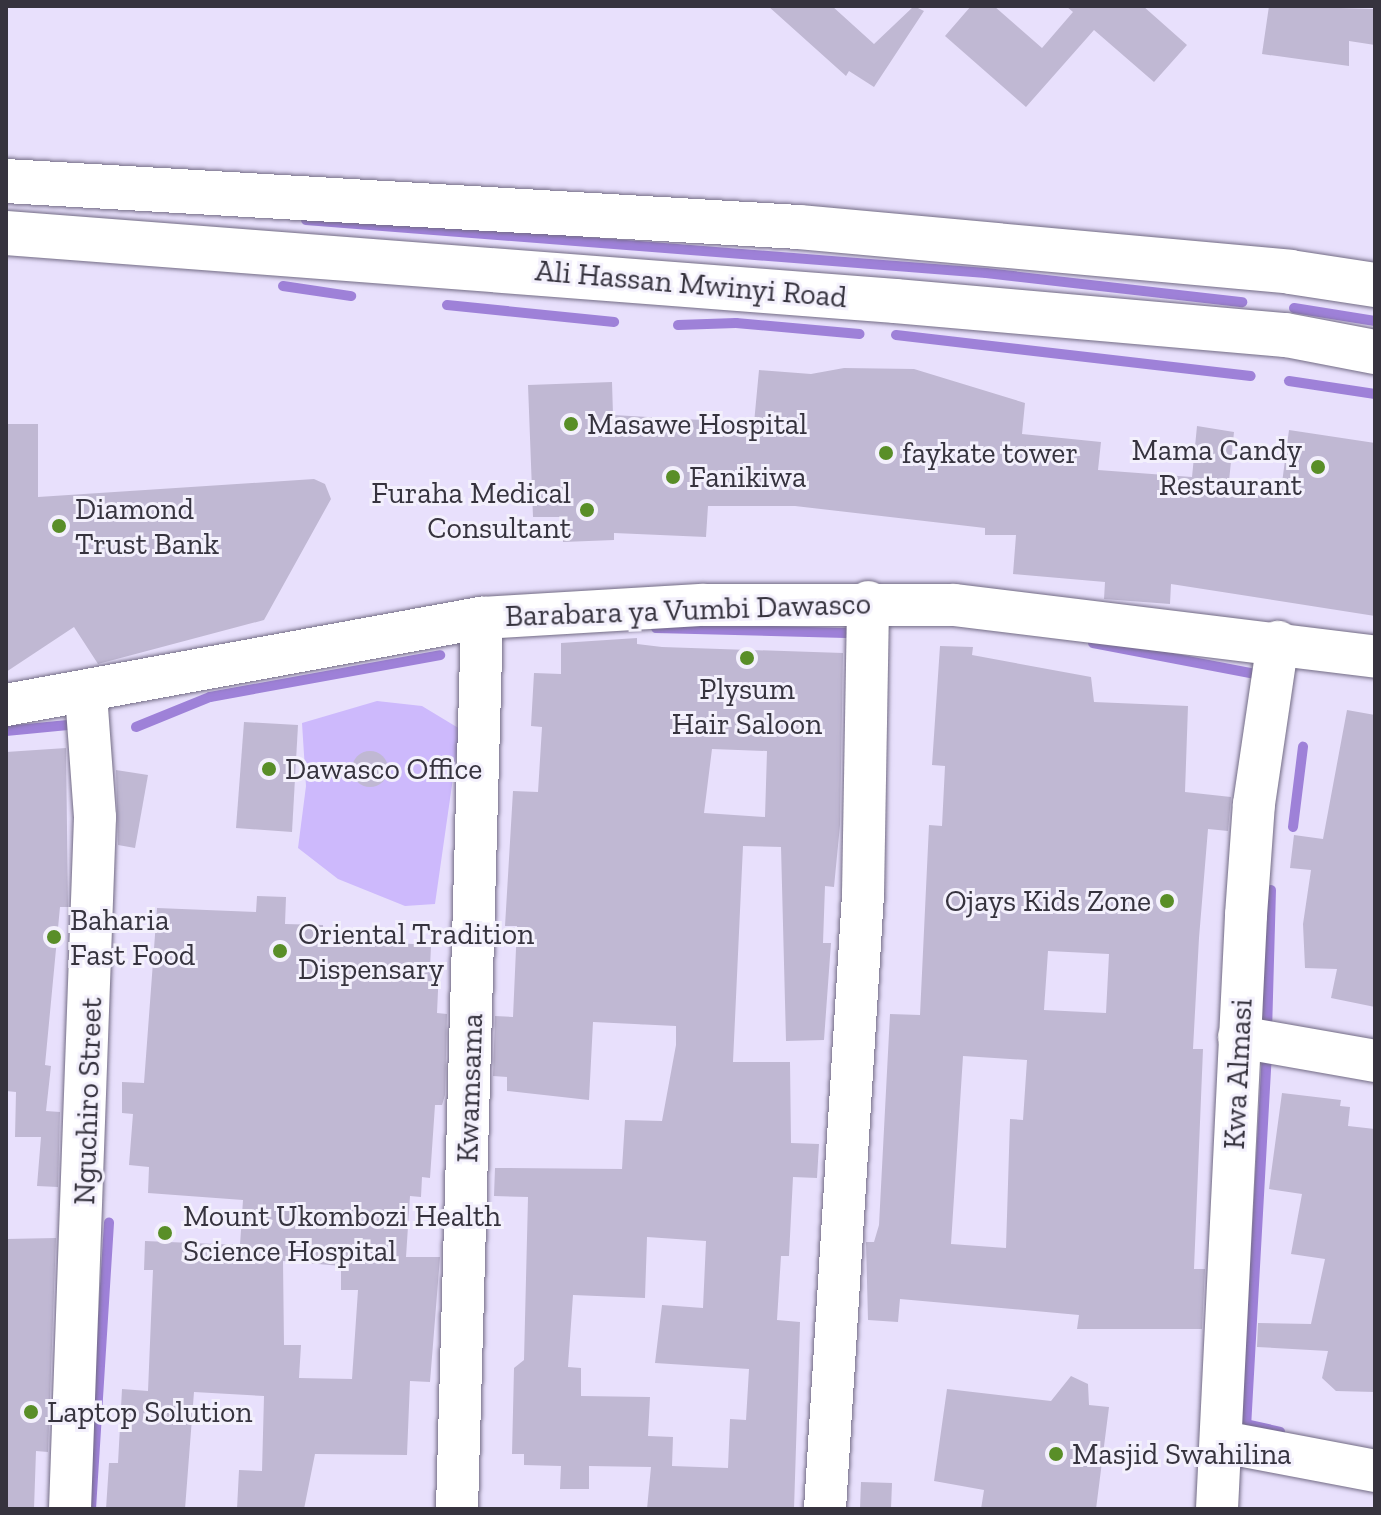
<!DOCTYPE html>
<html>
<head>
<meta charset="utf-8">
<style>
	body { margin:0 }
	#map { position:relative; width:1381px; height:1515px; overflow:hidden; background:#e8e0fc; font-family:"Zilla Slab",serif }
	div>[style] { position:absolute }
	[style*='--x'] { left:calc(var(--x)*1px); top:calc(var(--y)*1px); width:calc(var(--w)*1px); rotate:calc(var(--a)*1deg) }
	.green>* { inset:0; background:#cdb9fc }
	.stream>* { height:10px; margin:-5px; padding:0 5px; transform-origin:5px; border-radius:5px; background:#9e81d8 }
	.building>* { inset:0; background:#c0b8d3 }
	.round { border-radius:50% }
	.roads { filter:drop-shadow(0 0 2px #726b84) drop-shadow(0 0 2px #726b84) }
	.minor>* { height:42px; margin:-21px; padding:0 21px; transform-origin:21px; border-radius:21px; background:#fff }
	.highway>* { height:44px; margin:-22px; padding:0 22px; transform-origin:22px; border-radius:22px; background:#fff }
	.dots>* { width:22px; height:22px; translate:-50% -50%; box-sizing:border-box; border:4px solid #f3f0fc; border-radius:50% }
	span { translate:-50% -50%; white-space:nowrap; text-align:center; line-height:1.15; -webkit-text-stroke:6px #f3f0fc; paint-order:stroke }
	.street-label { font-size:30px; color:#36333e }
	.poi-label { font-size:30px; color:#36333e }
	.left { translate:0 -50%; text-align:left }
	.right { translate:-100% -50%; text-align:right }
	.frame { position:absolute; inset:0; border:8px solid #36333e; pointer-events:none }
</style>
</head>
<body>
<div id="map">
	<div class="green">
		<i style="clip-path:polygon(377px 701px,422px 706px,460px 729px,435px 904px,405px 906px,338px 879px,298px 848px,306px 786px,302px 723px)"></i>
	</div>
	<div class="stream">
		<i style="--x:306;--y:220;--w:682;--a:4.46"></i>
		<i style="--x:986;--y:273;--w:258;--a:6.5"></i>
		<i style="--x:283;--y:286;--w:69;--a:8.4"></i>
		<i style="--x:447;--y:305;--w:168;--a:5.8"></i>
		<i style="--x:1294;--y:308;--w:82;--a:9.1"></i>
		<i style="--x:678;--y:325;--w:58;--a:-2"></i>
		<i style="--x:736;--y:323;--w:124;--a:5.1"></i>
		<i style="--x:896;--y:335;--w:357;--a:6.6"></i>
		<i style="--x:1289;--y:381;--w:87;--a:8.6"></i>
		<i style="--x:656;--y:628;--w:190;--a:1.5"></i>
		<i style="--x:1093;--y:643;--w:176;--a:10.8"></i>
		<i style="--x:136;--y:727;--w:80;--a:-22.1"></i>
		<i style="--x:210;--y:697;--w:234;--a:-10.3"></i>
		<i style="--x:6;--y:731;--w:62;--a:-5.5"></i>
		<i style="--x:1293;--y:827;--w:81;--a:-82.9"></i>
		<i style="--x:1267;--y:1032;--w:142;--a:-88.4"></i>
		<i style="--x:1267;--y:1052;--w:373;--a:93.2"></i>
		<i style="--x:1246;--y:1424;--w:35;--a:13"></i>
		<i style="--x:91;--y:1509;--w:287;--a:-86.4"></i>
	</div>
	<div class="building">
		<i style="clip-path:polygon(768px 6px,832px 6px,874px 44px,914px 6px,924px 11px,874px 87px,849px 71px,846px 76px)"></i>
		<i style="clip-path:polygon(971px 6px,994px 6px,1042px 48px,1073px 12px,1066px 6px,1143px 6px,1187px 45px,1154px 82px,1094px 30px,1026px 107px,945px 36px)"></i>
		<i style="clip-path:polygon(1269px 6px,1375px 9px,1375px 45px,1349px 41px,1349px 66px,1262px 54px)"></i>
		<i style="clip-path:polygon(844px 368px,914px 369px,1025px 403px,1022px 434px,1101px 442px,1098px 470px,1192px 477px,1197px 426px,1234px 432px,1228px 491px,1280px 498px,1289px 430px,1375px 443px,1375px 616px,1171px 584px,1170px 604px,1104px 599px,1105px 582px,1013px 574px,1016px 535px,985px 535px,985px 528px,795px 506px,708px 506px,706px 537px,614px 533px,614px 540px,563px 542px,562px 517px,533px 517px,528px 385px,612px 382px,613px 415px,754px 423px,759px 370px,811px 374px)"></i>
		<i style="clip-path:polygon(6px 424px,38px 424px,38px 497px,314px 479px,325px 484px,331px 499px,264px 620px,98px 664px,74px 627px,6px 672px)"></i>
		<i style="clip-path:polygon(evenodd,637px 638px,637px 644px,662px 647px,843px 653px,840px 825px,834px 887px,825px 886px,823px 943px,831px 943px,824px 1040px,786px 1041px,781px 847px,743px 846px,733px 1062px,790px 1062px,791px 1143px,819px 1144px,817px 1178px,793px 1177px,789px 1256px,781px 1256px,777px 1320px,800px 1322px,794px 1509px,647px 1509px,651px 1467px,589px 1466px,589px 1489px,560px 1489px,561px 1466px,524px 1465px,524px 1454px,512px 1454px,514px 1368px,524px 1360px,528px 1197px,494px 1196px,495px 1168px,622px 1169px,625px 1120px,662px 1121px,676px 1045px,676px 1026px,593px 1022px,589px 1100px,507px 1091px,507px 1077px,493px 1076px,495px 1016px,513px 1017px,517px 926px,505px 926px,513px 791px,538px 792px,542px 727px,531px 726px,534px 673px,561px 674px,561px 643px,637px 638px,712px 749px,767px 751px,765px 817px,704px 813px,712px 749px,637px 638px,647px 1237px,706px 1241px,703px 1308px,662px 1305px,655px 1363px,749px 1369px,746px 1420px,730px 1419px,728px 1468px,672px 1466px,673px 1437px,648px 1436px,650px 1397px,581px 1396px,581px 1368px,568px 1367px,573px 1295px,645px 1298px,647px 1237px)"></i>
		<i style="clip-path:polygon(evenodd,940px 646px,973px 647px,972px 655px,1091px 677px,1094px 702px,1188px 706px,1185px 792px,1231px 797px,1228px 831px,1208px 829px,1199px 938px,1193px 1049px,1203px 1049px,1194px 1269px,1205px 1269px,1202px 1329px,1077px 1329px,1079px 1315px,900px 1299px,898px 1322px,868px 1320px,866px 1242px,874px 1242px,879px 1225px,890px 1014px,920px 1015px,929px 825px,942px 826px,945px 766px,932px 765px,940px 646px,1048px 951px,1109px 954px,1106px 1013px,1044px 1010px,1048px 951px,940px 646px,963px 1056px,1027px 1060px,1023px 1120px,1010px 1119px,1006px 1248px,951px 1244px,963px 1056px)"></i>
		<i style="clip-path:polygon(1347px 710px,1375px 715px,1375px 1007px,1331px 998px,1337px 969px,1305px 968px,1303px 924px,1311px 870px,1290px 868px,1294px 835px,1323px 839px)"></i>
		<i style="clip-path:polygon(244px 722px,298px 725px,292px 832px,236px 828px)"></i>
		<i style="clip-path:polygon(66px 748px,68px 907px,60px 907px,45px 1065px,51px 1066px,46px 1111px,60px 1112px,58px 1187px,37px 1186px,41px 1137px,15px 1137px,16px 1092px,6px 1091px,6px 752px)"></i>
		<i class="round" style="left:352px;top:751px;width:36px;height:36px"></i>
		<i style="clip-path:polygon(116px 770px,148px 775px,135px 848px,118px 845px)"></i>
		<i style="clip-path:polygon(evenodd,257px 896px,286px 897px,285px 924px,323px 925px,323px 939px,431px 945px,430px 968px,439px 969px,437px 1013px,447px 1014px,445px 1095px,442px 1105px,435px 1105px,430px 1178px,422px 1177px,421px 1197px,410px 1196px,406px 1257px,440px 1257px,430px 1382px,410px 1381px,407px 1455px,315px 1454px,304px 1509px,237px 1509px,239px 1470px,262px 1471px,264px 1396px,194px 1392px,185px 1509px,106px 1509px,109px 1463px,118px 1463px,122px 1389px,148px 1391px,153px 1270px,144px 1270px,145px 1241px,240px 1245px,243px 1200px,148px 1193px,149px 1167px,129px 1165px,133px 1114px,122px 1113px,122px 1082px,144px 1083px,157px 908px,256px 912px,257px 896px,283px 1261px,341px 1266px,341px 1290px,358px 1290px,352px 1379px,299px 1378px,301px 1345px,284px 1345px,283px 1261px)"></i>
		<i style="clip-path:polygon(1282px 1093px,1341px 1100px,1340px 1106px,1350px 1107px,1348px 1126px,1375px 1129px,1375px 1392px,1336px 1391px,1322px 1378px,1328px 1351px,1257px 1347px,1258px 1323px,1311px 1324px,1325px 1259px,1291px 1254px,1302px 1194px,1269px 1189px)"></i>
		<i style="clip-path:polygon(56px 1238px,48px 1452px,36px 1451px,34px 1509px,6px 1509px,6px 1239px)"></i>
		<i style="clip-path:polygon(1071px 1376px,1088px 1384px,1089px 1405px,1109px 1407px,1096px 1509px,981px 1509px,984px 1490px,934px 1481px,947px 1389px,1051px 1401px)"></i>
		<i style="clip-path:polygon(861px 1482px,892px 1483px,891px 1509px,860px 1509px)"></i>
	</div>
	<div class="roads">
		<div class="minor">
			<i style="--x:6;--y:705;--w:484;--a:-10.4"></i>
			<i style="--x:482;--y:618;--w:222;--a:-3.4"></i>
			<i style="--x:704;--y:605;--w:250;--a:0"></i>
			<i style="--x:954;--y:605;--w:424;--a:7"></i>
			<i style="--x:1239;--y:1037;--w:138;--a:10"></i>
			<i style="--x:1223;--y:1442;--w:155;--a:10.8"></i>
			<i style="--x:70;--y:1509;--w:692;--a:-87.93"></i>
			<i style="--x:95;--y:817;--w:124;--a:-94.2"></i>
			<i style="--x:457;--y:1509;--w:891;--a:-88.39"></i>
			<i style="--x:825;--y:1509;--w:616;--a:-86.46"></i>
			<i style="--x:863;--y:894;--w:292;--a:-89"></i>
			<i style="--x:1217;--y:1509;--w:595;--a:-87.2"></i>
			<i style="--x:1246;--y:915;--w:111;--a:-85.9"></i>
			<i style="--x:1254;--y:804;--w:164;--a:-81.6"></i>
		</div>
		<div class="highway">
			<i style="--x:6;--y:181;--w:794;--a:3.32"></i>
			<i style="--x:799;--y:227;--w:493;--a:5.2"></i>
			<i style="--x:1290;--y:272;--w:86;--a:8.7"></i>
			<i style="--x:6;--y:233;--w:892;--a:4.37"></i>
			<i style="--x:895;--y:301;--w:392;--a:5"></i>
			<i style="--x:1286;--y:335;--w:91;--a:10.8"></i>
		</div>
	</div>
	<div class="dots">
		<i style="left:571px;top:424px;background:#598e28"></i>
		<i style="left:886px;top:453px;background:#598e28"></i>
		<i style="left:1318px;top:467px;background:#598e28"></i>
		<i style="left:673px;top:477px;background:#598e28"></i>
		<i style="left:587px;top:510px;background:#598e28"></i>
		<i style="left:59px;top:526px;background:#598e28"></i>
		<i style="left:747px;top:658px;background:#598e28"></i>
		<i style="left:269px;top:769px;background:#598e28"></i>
		<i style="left:1167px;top:901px;background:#598e28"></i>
		<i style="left:54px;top:937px;background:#598e28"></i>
		<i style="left:280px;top:951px;background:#598e28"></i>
		<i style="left:165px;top:1233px;background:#598e28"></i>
		<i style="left:31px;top:1412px;background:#598e28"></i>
		<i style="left:1056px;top:1454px;background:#598e28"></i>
	</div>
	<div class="street-label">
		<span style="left:691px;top:284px;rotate:5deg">Ali Hassan Mwinyi Road</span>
		<span style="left:688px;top:610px;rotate:-2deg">Barabara ya Vumbi Dawasco</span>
		<span style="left:1238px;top:1074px;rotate:-87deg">Kwa Almasi</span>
		<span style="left:470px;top:1088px;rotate:-88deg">Kwamsama</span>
		<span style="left:88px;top:1101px;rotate:-88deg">Nguchiro Street</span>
	</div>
	<div class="poi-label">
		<span class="left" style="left:587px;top:424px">Masawe Hospital</span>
		<span class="right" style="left:1302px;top:467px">Mama Candy<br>Restaurant</span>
		<span class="left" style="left:902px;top:453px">faykate tower</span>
		<span class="left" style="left:689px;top:477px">Fanikiwa</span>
		<span class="right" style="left:571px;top:510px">Furaha Medical<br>Consultant</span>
		<span class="left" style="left:75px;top:526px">Diamond<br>Trust Bank</span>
		<span style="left:747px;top:706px">Plysum<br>Hair Saloon</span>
		<span class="left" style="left:285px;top:769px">Dawasco Office</span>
		<span class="right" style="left:1151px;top:901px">Ojays Kids Zone</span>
		<span class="left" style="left:70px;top:937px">Baharia<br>Fast Food</span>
		<span class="left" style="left:298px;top:951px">Oriental Tradition<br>Dispensary</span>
		<span class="left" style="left:183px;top:1233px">Mount Ukombozi Health<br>Science Hospital</span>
		<span class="left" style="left:47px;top:1412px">Laptop Solution</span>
		<span class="left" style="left:1072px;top:1454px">Masjid Swahilina</span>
	</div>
	<div class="frame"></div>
</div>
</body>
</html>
